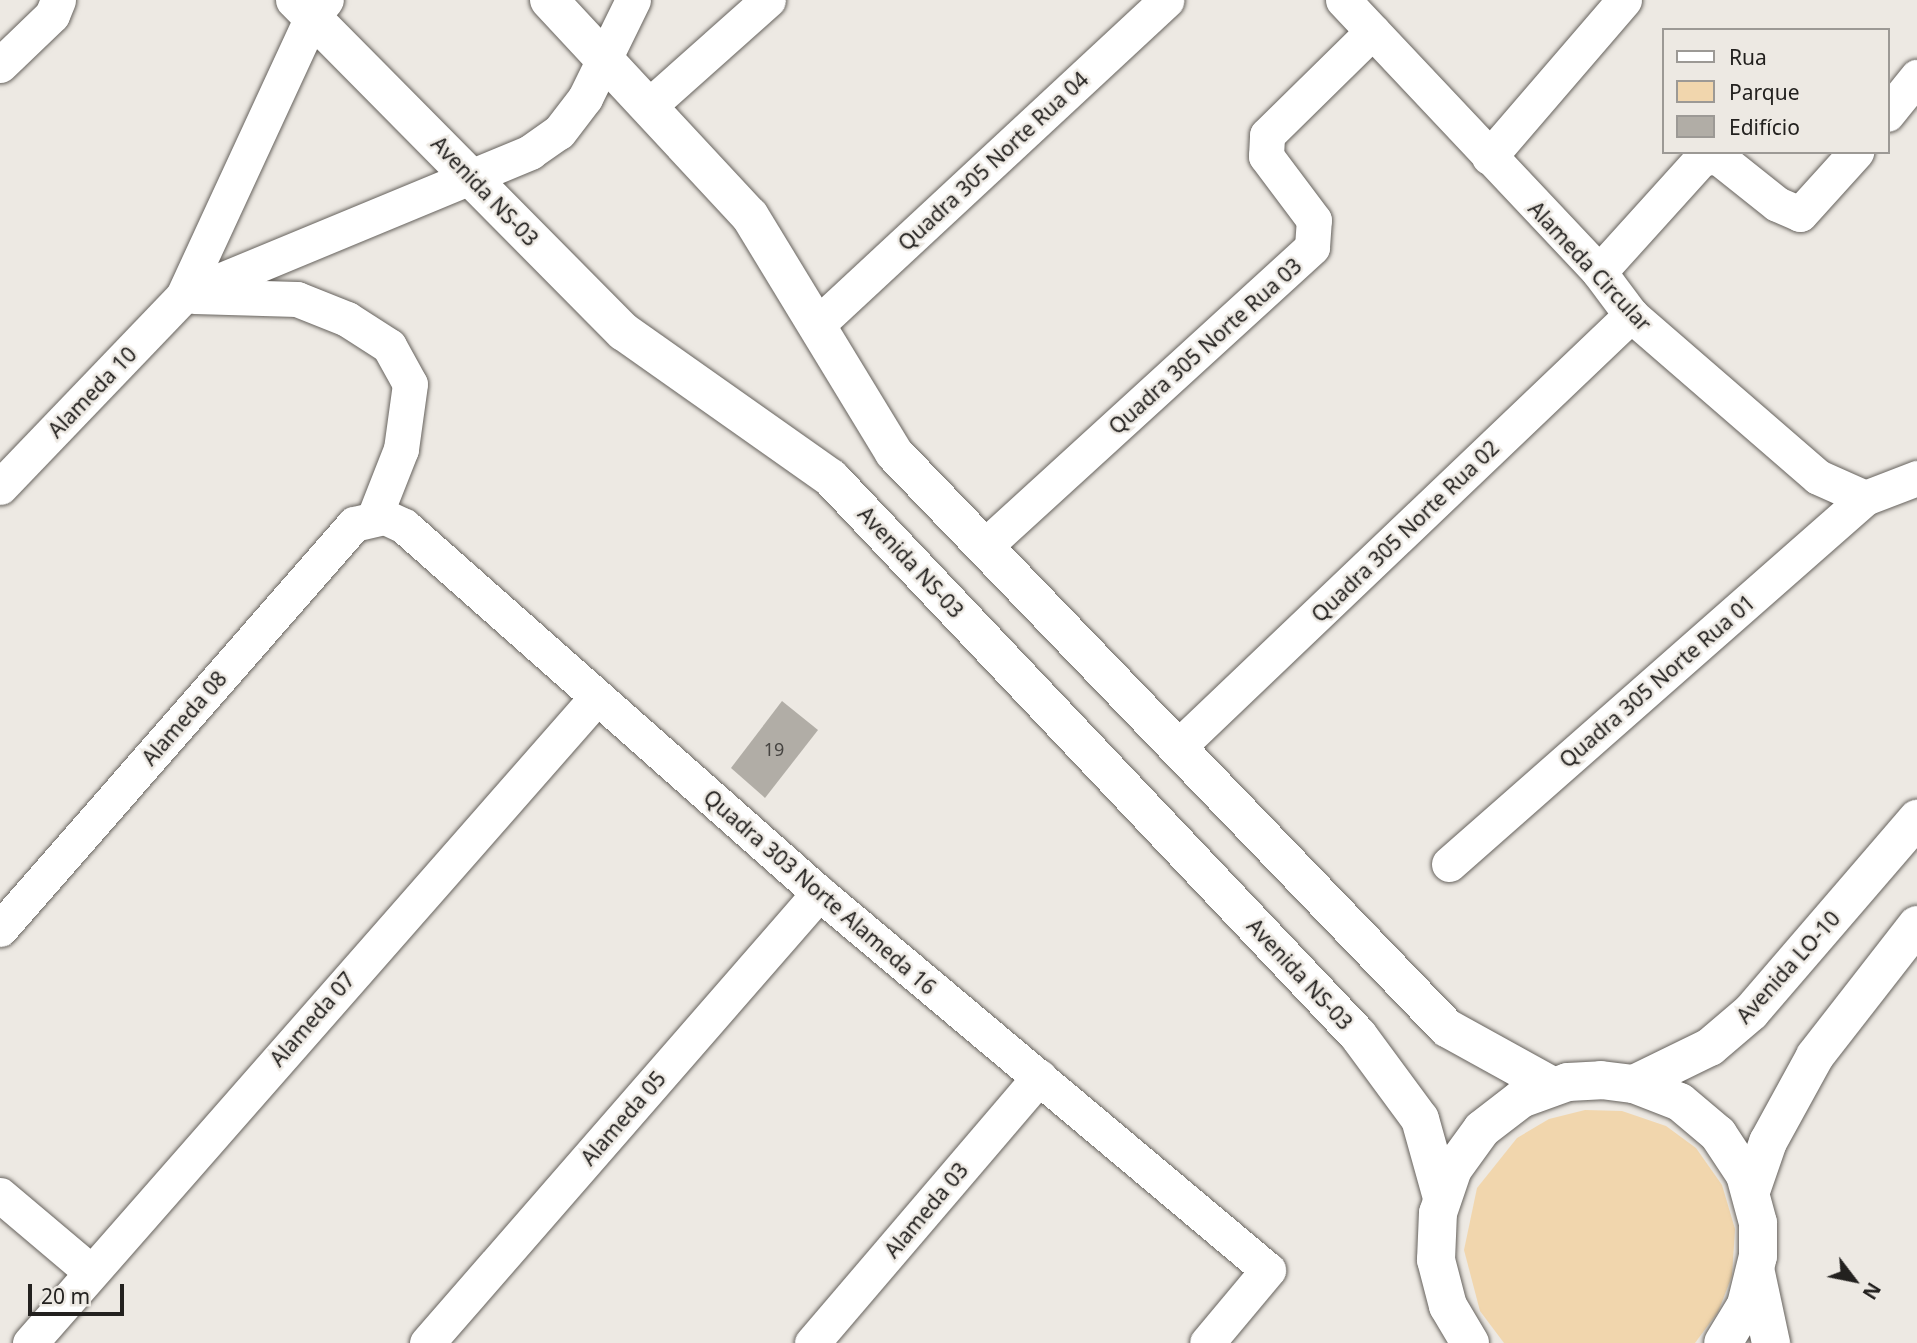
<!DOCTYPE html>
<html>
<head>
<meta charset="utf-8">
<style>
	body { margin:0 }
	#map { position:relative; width:1917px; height:1343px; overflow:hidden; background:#ede9e3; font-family:"Noto Sans",sans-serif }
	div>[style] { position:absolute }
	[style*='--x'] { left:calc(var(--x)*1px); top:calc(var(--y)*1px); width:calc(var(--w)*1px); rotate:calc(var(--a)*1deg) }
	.green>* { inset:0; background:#f1d6ad }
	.building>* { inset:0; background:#b1ada6 }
	.roads { filter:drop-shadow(0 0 2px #66625d) drop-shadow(0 0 2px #66625d) }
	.minor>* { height:35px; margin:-17.5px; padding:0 17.5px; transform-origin:17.5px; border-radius:17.5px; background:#fff }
	.tertiary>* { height:38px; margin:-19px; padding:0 19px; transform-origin:19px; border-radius:19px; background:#fff }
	span { translate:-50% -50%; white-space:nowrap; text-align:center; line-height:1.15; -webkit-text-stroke:5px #ede9e3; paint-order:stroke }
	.number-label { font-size:18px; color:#464441 }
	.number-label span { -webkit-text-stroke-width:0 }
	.street-label { font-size:21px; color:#23211f }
	.legend { position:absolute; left:1662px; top:28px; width:228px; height:126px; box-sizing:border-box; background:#ede9e3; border:2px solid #9c9995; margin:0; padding:9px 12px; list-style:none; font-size:21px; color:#23211f }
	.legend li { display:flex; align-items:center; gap:14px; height:35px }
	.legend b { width:35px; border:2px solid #9c9995 }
	.north { position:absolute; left:1819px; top:1245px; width:70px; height:70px; -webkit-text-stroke:5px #ede9e3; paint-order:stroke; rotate:122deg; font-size:19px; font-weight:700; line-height:28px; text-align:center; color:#23211f }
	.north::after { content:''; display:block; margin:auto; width:24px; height:32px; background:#23211f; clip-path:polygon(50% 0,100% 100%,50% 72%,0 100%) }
	.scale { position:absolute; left:28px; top:1284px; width:96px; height:32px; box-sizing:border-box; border:4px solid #23211f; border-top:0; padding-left:9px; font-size:21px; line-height:24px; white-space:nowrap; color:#23211f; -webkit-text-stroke:5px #ede9e3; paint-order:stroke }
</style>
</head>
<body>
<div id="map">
	<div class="green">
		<i style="clip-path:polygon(1585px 1110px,1622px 1111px,1666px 1126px,1696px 1148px,1722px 1185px,1735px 1229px,1732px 1276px,1718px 1312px,1695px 1343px,1504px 1343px,1480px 1311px,1464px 1250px,1477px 1188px,1517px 1138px,1549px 1119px)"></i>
	</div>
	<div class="building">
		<i style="clip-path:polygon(782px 701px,818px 730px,765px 798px,731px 768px)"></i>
	</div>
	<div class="roads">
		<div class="minor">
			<i style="--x:1343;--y:0;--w:374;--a:46.7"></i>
			<i style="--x:1599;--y:272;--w:54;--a:53.3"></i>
			<i style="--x:1631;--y:315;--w:247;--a:40.9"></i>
			<i style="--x:1818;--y:477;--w:51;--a:24.1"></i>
			<i style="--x:0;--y:65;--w:72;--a:-43.9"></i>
			<i style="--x:52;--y:15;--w:16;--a:-68"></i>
			<i style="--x:650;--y:105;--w:158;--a:-41.7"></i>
			<i style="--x:1887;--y:114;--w:48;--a:-51"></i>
			<i style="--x:1489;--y:157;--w:207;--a:-49.3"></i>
			<i style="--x:1599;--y:272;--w:154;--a:-47.9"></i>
			<i style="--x:1702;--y:158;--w:16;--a:-4"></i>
			<i style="--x:1718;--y:157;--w:75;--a:38.5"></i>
			<i style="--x:1777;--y:204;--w:25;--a:23"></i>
			<i style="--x:1800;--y:214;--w:84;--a:-47.9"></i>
			<i style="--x:183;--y:296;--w:376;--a:-22.5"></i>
			<i style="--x:530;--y:152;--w:35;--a:-35"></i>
			<i style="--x:559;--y:132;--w:43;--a:-52.6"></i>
			<i style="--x:585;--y:98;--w:109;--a:-63.9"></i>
			<i style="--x:194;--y:296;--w:103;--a:1.7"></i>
			<i style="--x:297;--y:299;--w:54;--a:21.8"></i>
			<i style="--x:347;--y:319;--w:50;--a:32.7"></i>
			<i style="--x:389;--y:346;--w:43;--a:61.1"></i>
			<i style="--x:410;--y:384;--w:66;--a:97.9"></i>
			<i style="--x:401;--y:449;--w:71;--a:111.5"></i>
			<i style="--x:820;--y:322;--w:473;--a:-42.9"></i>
			<i style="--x:0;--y:487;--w:265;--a:-46.2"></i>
			<i style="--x:183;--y:296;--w:307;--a:-65.2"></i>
			<i style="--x:312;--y:17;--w:22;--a:-51"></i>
			<i style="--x:985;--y:546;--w:443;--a:-42.4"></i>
			<i style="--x:1312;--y:247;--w:27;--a:-86"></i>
			<i style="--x:1314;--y:220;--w:80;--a:-126.9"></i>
			<i style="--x:1266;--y:156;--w:21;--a:-87"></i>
			<i style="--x:1267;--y:135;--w:148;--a:-44.5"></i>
			<i style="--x:1179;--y:746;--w:625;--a:-43.64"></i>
			<i style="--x:1449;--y:864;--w:554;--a:-41.34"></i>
			<i style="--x:1865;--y:498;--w:56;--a:-21"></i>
			<i style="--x:0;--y:929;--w:538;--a:-48.84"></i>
			<i style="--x:354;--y:524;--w:32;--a:-13"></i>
			<i style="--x:385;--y:517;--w:21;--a:25"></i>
			<i style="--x:404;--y:526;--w:554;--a:41.49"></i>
			<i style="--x:819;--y:893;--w:586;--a:40.02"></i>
			<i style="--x:1268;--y:1270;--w:95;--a:129.9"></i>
			<i style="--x:0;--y:1195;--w:118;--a:40.2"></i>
			<i style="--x:30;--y:1343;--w:858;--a:-48.73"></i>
			<i style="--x:427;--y:1343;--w:597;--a:-48.94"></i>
			<i style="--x:812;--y:1343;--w:350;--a:-49.5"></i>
		</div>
		<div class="tertiary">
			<i style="--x:295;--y:0;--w:467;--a:45.3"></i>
			<i style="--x:624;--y:332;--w:253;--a:35.2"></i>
			<i style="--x:831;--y:478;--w:767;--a:46.59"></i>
			<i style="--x:1358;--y:1035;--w:104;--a:53.6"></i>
			<i style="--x:1420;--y:1119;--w:82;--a:74.4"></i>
			<i style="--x:549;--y:0;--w:295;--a:47.1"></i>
			<i style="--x:750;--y:216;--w:277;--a:58.7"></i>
			<i style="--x:894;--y:453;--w:798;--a:46.12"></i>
			<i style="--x:1447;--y:1028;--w:120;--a:28.9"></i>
			<i style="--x:1634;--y:1084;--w:85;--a:-26"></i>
			<i style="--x:1710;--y:1047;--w:54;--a:-40.5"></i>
			<i style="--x:1751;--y:1012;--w:255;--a:-49.3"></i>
			<i style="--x:1751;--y:1191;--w:52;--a:-70.9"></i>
			<i style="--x:1768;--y:1142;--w:98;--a:-61.3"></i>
			<i style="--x:1815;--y:1056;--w:166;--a:-52.1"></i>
			<i style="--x:1756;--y:1273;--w:72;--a:77.9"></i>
			<i style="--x:1470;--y:1343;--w:43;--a:-120.7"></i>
			<i style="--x:1448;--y:1306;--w:48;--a:-104.6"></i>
			<i style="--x:1436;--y:1260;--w:47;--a:-87.6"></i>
			<i style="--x:1438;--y:1213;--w:46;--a:-71.2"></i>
			<i style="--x:1453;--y:1169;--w:49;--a:-54.1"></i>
			<i style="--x:1482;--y:1129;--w:49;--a:-37.6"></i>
			<i style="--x:1521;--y:1099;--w:50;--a:-19.9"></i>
			<i style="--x:1568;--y:1082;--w:33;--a:-3"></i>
			<i style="--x:1601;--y:1080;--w:33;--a:7"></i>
			<i style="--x:1634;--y:1084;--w:49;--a:21.4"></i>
			<i style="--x:1680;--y:1102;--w:50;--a:40.1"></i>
			<i style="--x:1718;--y:1134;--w:49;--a:56.6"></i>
			<i style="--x:1745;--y:1175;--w:50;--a:74.8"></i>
			<i style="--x:1758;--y:1223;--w:33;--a:90"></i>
			<i style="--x:1758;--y:1256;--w:50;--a:103.8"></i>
			<i style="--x:1746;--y:1305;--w:44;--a:121.2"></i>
		</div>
	</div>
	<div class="number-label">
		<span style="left:774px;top:749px">19</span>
	</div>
	<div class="street-label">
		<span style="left:993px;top:161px;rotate:-43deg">Quadra 305 Norte Rua 04</span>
		<span style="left:485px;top:191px;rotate:46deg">Avenida NS-03</span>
		<span style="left:1590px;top:266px;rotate:47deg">Alameda Circular</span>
		<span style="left:1205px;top:346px;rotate:-42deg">Quadra 305 Norte Rua 03</span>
		<span style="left:92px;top:392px;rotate:-46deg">Alameda 10</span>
		<span style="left:1405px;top:531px;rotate:-44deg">Quadra 305 Norte Rua 02</span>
		<span style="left:911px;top:562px;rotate:47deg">Avenida NS-03</span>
		<span style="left:1657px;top:681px;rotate:-41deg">Quadra 305 Norte Rua 01</span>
		<span style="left:184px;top:718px;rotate:-49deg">Alameda 08</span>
		<span style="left:820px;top:892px;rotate:41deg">Quadra 303 Norte Alameda 16</span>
		<span style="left:1788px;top:967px;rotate:-48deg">Avenida LO-10</span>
		<span style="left:1300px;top:974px;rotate:47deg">Avenida NS-03</span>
		<span style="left:312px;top:1019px;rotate:-49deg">Alameda 07</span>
		<span style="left:623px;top:1118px;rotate:-49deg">Alameda 05</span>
		<span style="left:926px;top:1210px;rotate:-50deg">Alameda 03</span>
	</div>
	<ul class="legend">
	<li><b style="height:9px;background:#fff"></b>Rua</li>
	<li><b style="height:19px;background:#f1d6ad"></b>Parque</li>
	<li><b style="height:19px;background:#b1ada6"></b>Edifício</li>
	</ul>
	<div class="north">N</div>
	<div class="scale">20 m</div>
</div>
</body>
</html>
